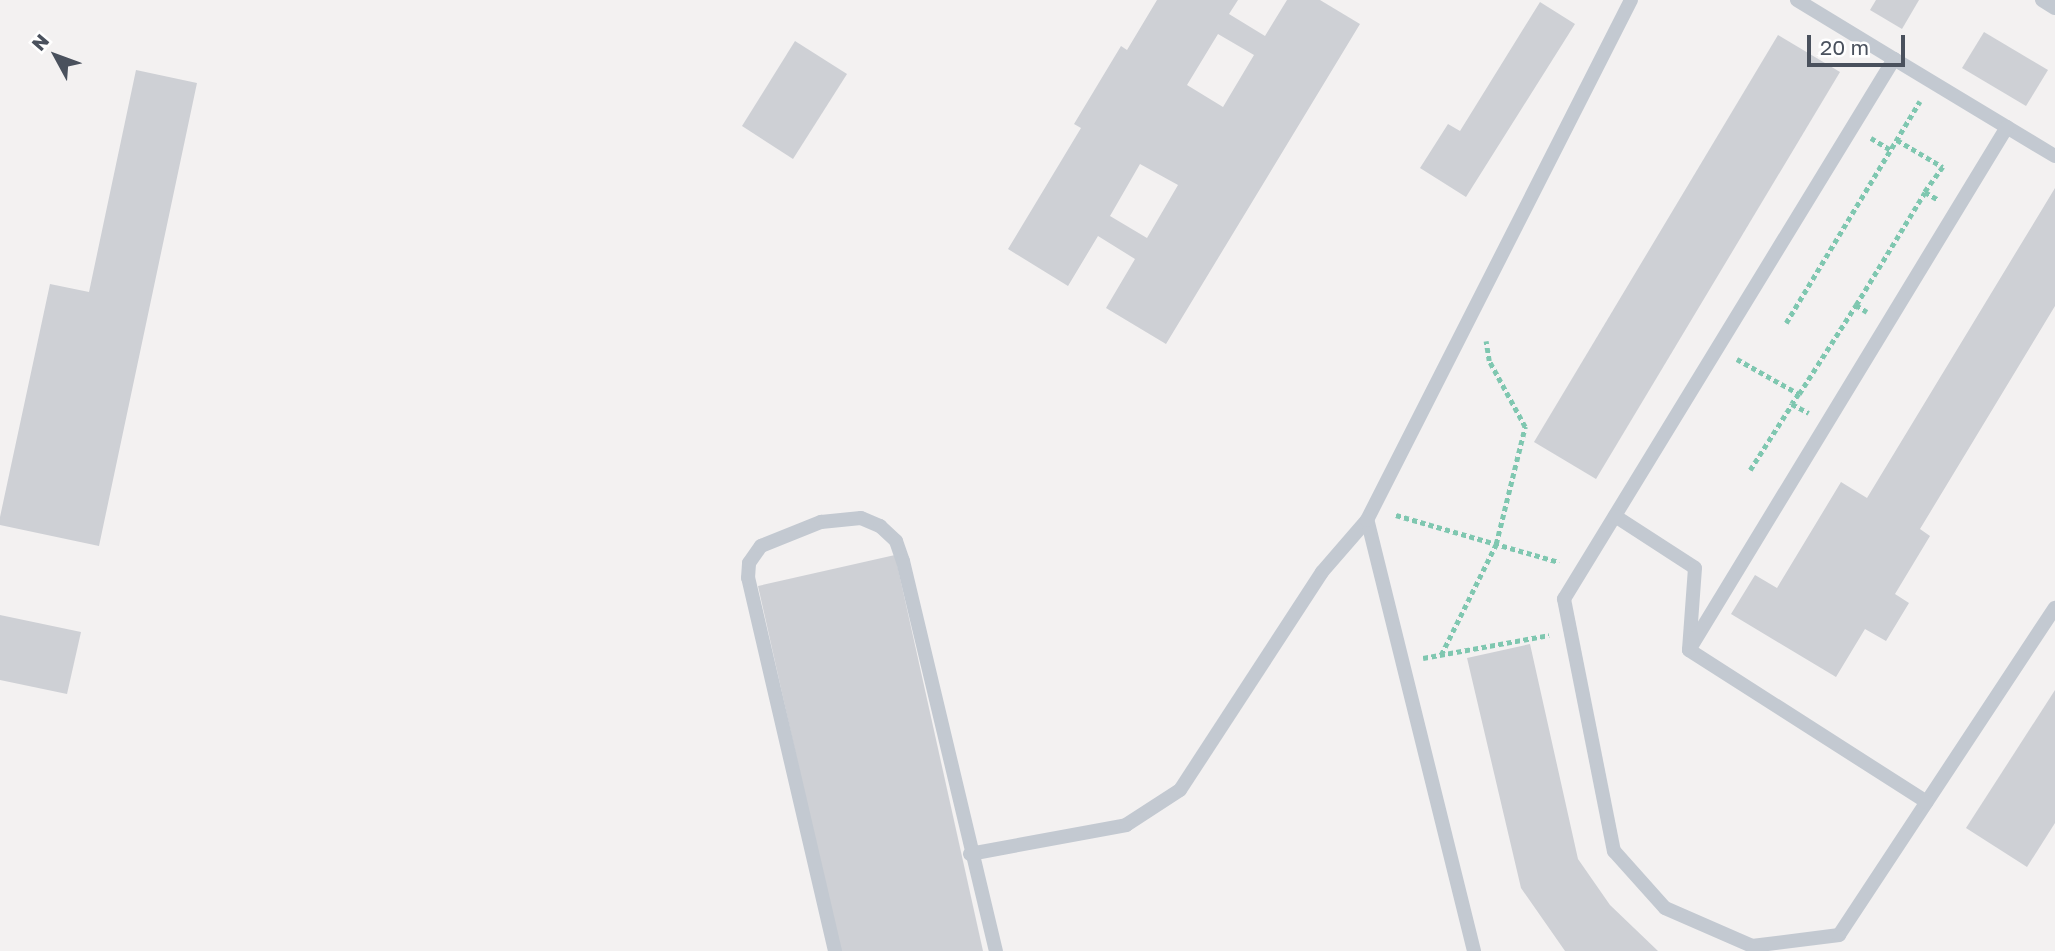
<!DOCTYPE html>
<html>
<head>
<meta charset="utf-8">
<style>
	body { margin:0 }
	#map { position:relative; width:2055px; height:951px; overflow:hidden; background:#f3f1f1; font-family:"Golos Text",sans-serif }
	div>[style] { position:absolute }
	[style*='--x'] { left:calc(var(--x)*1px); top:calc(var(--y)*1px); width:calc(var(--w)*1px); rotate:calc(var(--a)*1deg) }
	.building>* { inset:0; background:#ced0d5 }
	.path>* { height:4.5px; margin-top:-2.25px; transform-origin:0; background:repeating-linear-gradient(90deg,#7fc7b0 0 5px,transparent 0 8.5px) }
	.service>* { height:14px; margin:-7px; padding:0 7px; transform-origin:7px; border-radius:7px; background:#c3c9d1 }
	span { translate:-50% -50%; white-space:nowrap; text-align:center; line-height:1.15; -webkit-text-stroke:6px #fff; paint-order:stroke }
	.north { position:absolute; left:21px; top:21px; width:70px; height:70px; -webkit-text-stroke:5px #fff; paint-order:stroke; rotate:311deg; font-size:19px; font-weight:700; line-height:28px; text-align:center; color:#4a515d }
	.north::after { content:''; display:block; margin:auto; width:24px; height:32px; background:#4a515d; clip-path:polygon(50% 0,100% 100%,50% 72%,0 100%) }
	.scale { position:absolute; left:1807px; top:35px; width:98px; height:32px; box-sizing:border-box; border:4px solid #4a515d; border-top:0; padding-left:9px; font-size:21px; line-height:24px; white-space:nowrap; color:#4a515d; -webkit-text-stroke:5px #fff; paint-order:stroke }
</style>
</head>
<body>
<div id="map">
	<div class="building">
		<i style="clip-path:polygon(evenodd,1157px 0,1238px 0,1229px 14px,1265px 36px,1287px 0,1320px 0,1360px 24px,1166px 344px,1106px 308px,1135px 259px,1098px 236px,1068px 286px,1008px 249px,1081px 128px,1074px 124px,1121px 46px,1127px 50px,1157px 0,1218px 34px,1254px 55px,1223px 107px,1187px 85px,1218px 34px,1157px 0,1140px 164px,1178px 185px,1147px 238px,1110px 216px,1140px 164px)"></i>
		<i style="clip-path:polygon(1876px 0,1919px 0,1902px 29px,1870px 10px)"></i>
		<i style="clip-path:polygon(1540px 2px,1575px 24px,1466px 197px,1420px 168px,1448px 124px,1460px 131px)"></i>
		<i style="clip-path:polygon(1984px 32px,2048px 70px,2026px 106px,1962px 68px)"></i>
		<i style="clip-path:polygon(1778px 35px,1840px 72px,1596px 479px,1534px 442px)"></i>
		<i style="clip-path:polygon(795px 41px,847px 74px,793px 159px,742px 126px)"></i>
		<i style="clip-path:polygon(136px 70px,197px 83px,99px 546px,0 525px,0 517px,50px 284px,89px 292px)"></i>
		<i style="clip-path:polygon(2055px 188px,2055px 306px,1920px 529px,1930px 536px,1895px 594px,1909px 603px,1886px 641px,1865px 629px,1836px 677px,1731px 614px,1755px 575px,1777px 588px,1841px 482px,1867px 498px)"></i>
		<i style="clip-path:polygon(895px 555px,983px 951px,840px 951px,758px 586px)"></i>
		<i style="clip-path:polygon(0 615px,81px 632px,67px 694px,0 680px)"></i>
		<i style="clip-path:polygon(1530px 644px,1578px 859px,1610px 905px,1658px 951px,1565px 951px,1521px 888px,1467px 658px)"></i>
		<i style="clip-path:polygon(2055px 690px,2055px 823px,2027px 867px,1966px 828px)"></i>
	</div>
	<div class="path">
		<i style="--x:1871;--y:138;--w:23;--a:31"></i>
		<i style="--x:1897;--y:140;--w:53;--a:30.4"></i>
		<i style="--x:1943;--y:167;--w:31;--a:126"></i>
		<i style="--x:1856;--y:305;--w:132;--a:-58.6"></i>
		<i style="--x:1925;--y:192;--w:14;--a:30"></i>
		<i style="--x:1786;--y:323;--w:259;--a:-58.9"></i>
		<i style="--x:1737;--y:359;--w:71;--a:29.4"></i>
		<i style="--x:1799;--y:394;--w:106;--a:-57.4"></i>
		<i style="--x:1856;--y:305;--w:13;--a:32"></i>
		<i style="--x:1799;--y:394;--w:12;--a:125"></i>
		<i style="--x:1792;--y:404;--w:19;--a:28"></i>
		<i style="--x:1750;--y:470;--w:78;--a:-57.5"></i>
		<i style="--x:1396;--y:515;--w:170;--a:16.1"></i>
		<i style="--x:1441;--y:655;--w:124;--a:-63.6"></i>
		<i style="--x:1496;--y:544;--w:121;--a:-76.1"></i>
		<i style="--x:1525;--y:427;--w:75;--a:-118.6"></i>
		<i style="--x:1489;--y:361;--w:20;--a:-99"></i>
		<i style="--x:1423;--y:658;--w:128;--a:-10.3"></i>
	</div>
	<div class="service">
		<i style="--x:1797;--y:0;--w:114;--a:31.3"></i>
		<i style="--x:1894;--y:59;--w:633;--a:121.43"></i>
		<i style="--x:1564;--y:599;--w:257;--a:78.8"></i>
		<i style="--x:1614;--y:851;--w:76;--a:48.2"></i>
		<i style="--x:1665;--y:908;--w:95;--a:23.6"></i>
		<i style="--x:1752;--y:946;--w:88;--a:-7.2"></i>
		<i style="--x:1839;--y:935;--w:392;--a:-56.6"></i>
		<i style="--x:2042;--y:0;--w:15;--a:32"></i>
		<i style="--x:1894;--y:59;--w:188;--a:31.1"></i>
		<i style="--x:1615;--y:516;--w:95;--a:33"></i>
		<i style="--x:1695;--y:568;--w:82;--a:94.2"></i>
		<i style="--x:1689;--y:650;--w:282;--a:32.6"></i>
		<i style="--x:1689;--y:650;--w:612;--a:-58.7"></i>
		<i style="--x:970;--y:854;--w:159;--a:-10.5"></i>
		<i style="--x:1126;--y:825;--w:64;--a:-32.9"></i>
		<i style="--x:1180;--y:790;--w:260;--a:-56.9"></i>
		<i style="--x:1322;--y:572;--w:69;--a:-49.1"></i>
		<i style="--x:835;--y:951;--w:383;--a:-103.1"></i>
		<i style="--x:748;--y:578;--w:15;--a:-86"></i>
		<i style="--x:749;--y:563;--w:21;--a:-55"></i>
		<i style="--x:761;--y:546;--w:65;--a:-21.8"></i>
		<i style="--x:821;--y:522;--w:40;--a:-5.7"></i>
		<i style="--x:861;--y:518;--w:21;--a:23"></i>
		<i style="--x:880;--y:526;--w:22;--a:43"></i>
		<i style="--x:896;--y:541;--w:21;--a:71"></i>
		<i style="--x:903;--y:561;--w:401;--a:76.6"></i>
		<i style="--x:1474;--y:951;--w:444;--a:-103.9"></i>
		<i style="--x:1367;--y:520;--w:583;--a:-63.08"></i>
	</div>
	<div class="north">N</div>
	<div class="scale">20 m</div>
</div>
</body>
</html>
